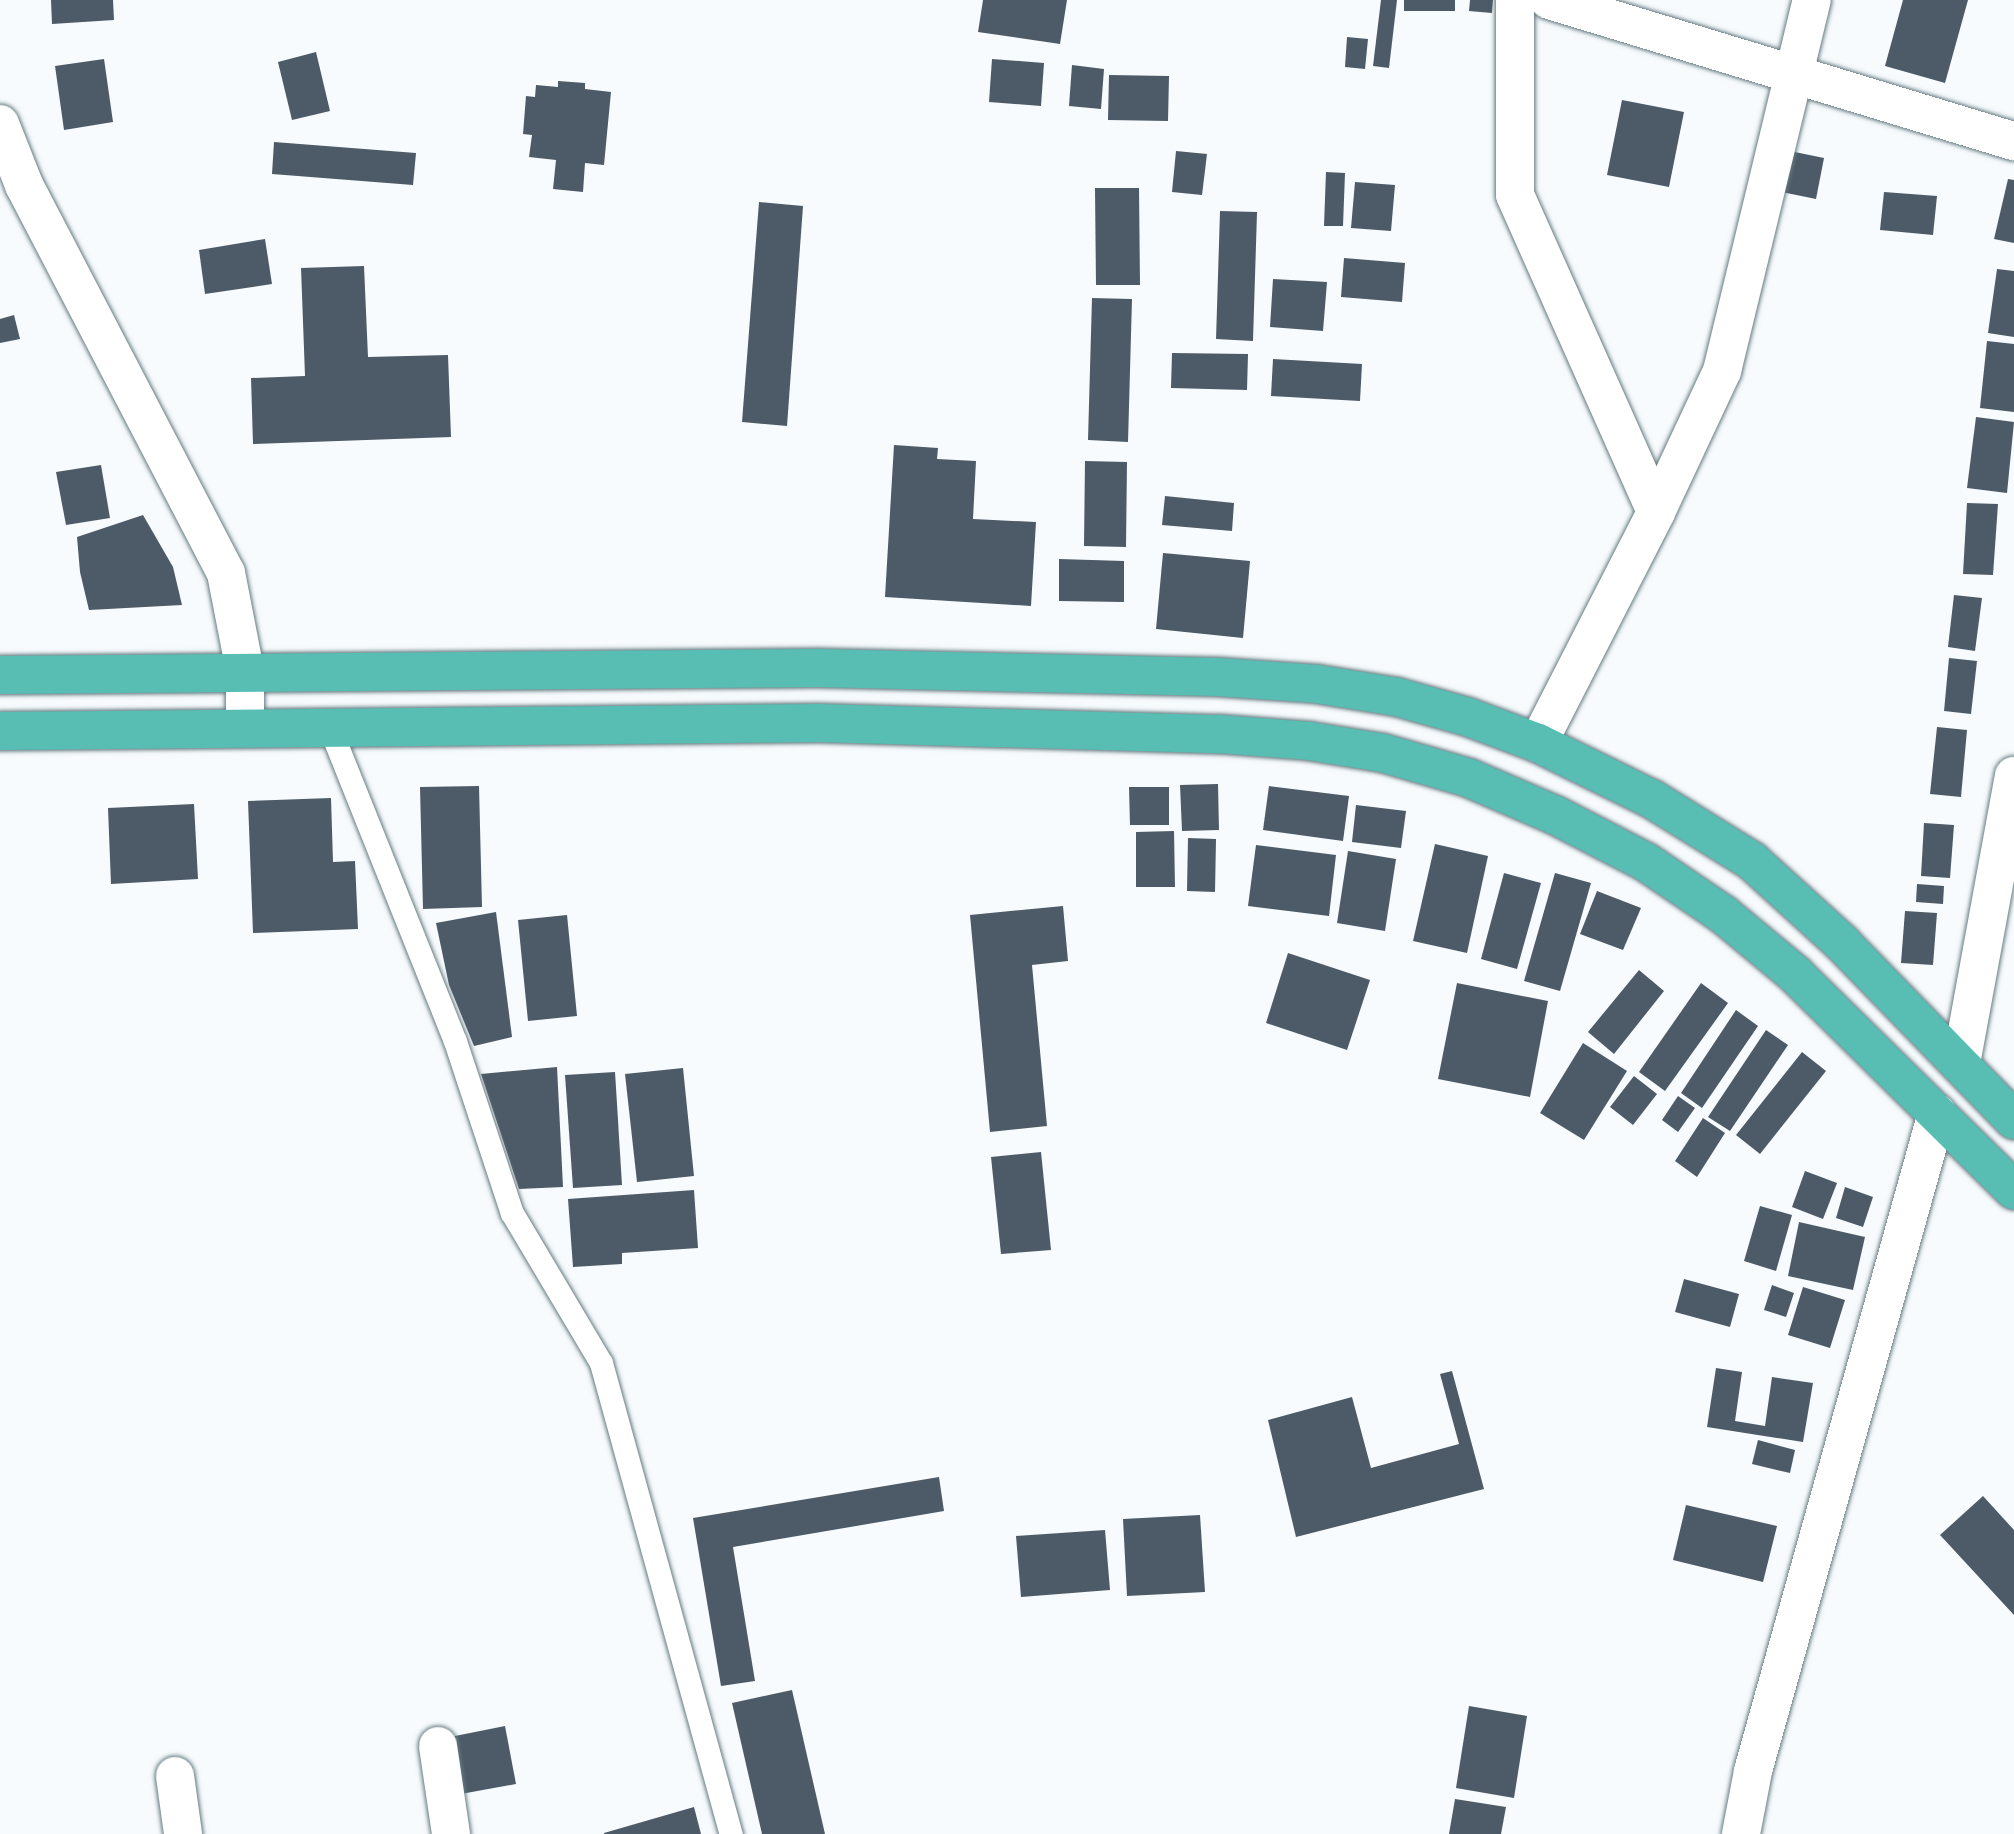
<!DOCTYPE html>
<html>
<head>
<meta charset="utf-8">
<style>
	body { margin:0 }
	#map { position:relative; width:2014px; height:1834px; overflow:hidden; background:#f7fbfd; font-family:Bitter,serif }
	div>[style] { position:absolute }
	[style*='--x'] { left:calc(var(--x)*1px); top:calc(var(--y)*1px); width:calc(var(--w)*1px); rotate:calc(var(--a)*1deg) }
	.building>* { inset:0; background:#4d5a67 }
	.roads { filter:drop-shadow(0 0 2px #667b81) drop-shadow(0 0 2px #667b81) }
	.service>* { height:23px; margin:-11.5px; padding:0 11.5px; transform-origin:11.5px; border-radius:11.5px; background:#fff }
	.minor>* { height:38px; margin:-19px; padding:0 19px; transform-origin:19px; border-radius:19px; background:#fff }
	.trunk>* { height:38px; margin:-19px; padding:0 19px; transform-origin:19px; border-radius:19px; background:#58beb4 }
	span { translate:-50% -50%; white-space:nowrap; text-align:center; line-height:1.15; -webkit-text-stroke:7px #fff; paint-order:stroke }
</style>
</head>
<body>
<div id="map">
	<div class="building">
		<i style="clip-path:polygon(51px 0,113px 0,114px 20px,52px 24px)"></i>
		<i style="clip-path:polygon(983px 0,1067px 0,1060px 44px,978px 32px)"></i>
		<i style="clip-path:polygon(1381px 0,1397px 0,1389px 68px,1373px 66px)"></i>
		<i style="clip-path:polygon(1404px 0,1455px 0,1455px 11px,1404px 11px)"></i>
		<i style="clip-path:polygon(1470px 0,1493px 0,1492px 13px,1469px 11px)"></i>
		<i style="clip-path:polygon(1903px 0,1968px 0,1945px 83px,1885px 66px)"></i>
		<i style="clip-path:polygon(1347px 37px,1368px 39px,1365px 69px,1345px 67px)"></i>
		<i style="clip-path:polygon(316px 52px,330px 111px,292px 120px,278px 62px)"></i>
		<i style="clip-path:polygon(104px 59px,113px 122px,64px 130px,55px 66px)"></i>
		<i style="clip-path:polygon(992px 59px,1044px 63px,1041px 106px,989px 102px)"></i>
		<i style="clip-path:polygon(1072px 65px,1104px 69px,1101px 109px,1069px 106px)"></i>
		<i style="clip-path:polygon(1109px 75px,1169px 76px,1168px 121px,1108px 120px)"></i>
		<i style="clip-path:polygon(558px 81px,585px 83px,585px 89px,611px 92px,604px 165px,585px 163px,583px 192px,553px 189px,556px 160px,529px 157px,532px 135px,523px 134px,526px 96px,535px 97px,536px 85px,558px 87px)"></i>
		<i style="clip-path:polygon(1622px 100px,1684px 112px,1669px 187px,1607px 175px)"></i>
		<i style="clip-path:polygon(274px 142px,416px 153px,413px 185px,272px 174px)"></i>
		<i style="clip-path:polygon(1785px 150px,1824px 158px,1816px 199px,1777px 191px)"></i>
		<i style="clip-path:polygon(1176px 151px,1207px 154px,1202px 195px,1172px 192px)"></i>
		<i style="clip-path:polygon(1326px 172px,1345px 173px,1343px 226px,1324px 226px)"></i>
		<i style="clip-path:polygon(2008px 179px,2014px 180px,2014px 243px,1994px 239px)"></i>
		<i style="clip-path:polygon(1355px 182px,1395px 185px,1391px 231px,1351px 228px)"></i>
		<i style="clip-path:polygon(1095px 188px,1139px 188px,1140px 285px,1096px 285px)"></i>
		<i style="clip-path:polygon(1884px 192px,1937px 196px,1933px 235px,1880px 230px)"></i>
		<i style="clip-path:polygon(759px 202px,803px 206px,787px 426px,742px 422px)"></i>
		<i style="clip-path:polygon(1220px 211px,1257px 212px,1253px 341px,1216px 339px)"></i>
		<i style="clip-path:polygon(265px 239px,272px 284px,205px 294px,199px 250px)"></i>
		<i style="clip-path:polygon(1344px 258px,1405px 263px,1402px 302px,1341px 297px)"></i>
		<i style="clip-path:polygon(364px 266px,368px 357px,448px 355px,451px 437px,253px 444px,251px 378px,305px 376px,301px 268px)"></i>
		<i style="clip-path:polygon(1997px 269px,2014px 271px,2014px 337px,1988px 333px)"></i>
		<i style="clip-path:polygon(1273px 279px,1327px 282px,1323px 331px,1270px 327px)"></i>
		<i style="clip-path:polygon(1092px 298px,1132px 299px,1128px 442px,1088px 440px)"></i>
		<i style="clip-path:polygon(14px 315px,20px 339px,0 343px,0 319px)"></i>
		<i style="clip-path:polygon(1987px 341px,2014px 344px,2014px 412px,1980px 408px)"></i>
		<i style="clip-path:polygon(1172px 353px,1248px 354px,1247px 390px,1171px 388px)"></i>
		<i style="clip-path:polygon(1273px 359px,1362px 364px,1360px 401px,1271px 396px)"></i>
		<i style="clip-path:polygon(1976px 417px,2014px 422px,2007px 493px,1967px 488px)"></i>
		<i style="clip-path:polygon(894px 445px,938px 448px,937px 459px,976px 461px,973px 519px,1036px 522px,1031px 606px,885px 597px)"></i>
		<i style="clip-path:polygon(1085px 461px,1127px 462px,1126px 547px,1084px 546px)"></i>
		<i style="clip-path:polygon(101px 465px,110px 518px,66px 525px,56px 472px)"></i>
		<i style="clip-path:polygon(1165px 496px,1234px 503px,1232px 531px,1162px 525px)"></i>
		<i style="clip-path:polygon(1967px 503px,1998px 504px,1993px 575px,1963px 574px)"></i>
		<i style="clip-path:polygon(143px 515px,173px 567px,182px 605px,89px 610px,80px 572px,77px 537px)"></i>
		<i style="clip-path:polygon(1163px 553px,1250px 561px,1243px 638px,1156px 629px)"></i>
		<i style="clip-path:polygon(1059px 559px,1124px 561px,1124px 602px,1059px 601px)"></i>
		<i style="clip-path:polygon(1954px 595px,1982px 598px,1975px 651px,1948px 647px)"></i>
		<i style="clip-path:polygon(1949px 658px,1977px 661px,1971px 714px,1944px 711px)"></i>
		<i style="clip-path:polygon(1937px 727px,1967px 730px,1961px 797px,1930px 794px)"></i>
		<i style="clip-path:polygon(1218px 784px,1219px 830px,1182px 831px,1180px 785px)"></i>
		<i style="clip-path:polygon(479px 786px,482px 907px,423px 909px,420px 787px)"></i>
		<i style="clip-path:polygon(1269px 786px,1349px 796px,1343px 841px,1263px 830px)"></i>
		<i style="clip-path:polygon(1129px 787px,1169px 787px,1169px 825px,1130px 825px)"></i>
		<i style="clip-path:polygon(331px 798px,333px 862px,355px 861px,358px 929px,253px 933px,248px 801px)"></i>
		<i style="clip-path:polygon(194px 804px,198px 879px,111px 884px,108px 808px)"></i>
		<i style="clip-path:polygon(1356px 805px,1406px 811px,1401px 848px,1352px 842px)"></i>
		<i style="clip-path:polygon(1924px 823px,1954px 825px,1950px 878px,1921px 876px)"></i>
		<i style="clip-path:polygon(1174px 831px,1175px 887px,1136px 887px,1136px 832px)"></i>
		<i style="clip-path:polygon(1188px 838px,1216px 839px,1215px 892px,1187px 891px)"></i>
		<i style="clip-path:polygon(1435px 844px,1488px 856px,1467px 953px,1413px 941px)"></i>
		<i style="clip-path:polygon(1256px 845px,1336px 855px,1329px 916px,1248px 906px)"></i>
		<i style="clip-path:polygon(1348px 851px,1396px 859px,1385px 931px,1337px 923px)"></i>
		<i style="clip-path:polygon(1504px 873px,1541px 883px,1517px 969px,1481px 959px)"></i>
		<i style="clip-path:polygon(1555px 873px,1591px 883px,1560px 991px,1524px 981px)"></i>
		<i style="clip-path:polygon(1917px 884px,1944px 886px,1943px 904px,1916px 902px)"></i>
		<i style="clip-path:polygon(1597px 891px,1641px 908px,1623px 950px,1580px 934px)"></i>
		<i style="clip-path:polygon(1063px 906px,1068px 961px,1032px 965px,1047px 1126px,990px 1132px,970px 915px)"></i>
		<i style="clip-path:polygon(1905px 911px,1937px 913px,1933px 965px,1901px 963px)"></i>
		<i style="clip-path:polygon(496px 912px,512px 1037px,474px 1046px,449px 985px,436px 923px)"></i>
		<i style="clip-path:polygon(567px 915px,577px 1016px,528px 1021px,518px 920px)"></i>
		<i style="clip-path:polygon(1288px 953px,1370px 980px,1347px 1050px,1266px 1023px)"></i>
		<i style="clip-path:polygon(1639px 970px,1664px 991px,1614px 1054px,1588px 1032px)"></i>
		<i style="clip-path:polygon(1457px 983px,1548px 1001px,1530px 1097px,1438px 1079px)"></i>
		<i style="clip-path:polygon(1701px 983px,1728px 1003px,1665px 1091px,1639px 1072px)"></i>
		<i style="clip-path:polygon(1736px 1010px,1758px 1026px,1702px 1108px,1681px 1093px)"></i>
		<i style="clip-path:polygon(1766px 1030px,1788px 1045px,1730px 1131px,1708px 1117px)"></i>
		<i style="clip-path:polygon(1583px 1043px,1627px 1071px,1584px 1140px,1540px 1113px)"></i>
		<i style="clip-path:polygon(1802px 1052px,1826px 1071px,1760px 1154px,1736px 1135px)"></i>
		<i style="clip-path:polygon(557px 1067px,563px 1187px,519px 1189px,481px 1074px)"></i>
		<i style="clip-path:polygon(683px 1068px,694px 1176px,637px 1182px,625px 1074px)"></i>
		<i style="clip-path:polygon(615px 1072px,622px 1185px,573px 1188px,565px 1075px)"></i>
		<i style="clip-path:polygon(1634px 1076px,1657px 1094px,1633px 1125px,1610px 1107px)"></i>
		<i style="clip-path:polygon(1678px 1096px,1695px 1108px,1678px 1132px,1662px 1120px)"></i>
		<i style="clip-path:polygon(1703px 1118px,1725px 1133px,1697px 1177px,1675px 1161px)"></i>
		<i style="clip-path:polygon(1041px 1152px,1051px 1250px,1001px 1254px,991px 1157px)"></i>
		<i style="clip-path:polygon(1805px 1171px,1837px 1183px,1823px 1219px,1792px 1207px)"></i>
		<i style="clip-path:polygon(1845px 1187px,1873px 1197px,1863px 1227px,1836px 1218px)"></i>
		<i style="clip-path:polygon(694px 1190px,698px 1248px,622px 1253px,622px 1264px,573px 1267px,568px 1199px)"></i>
		<i style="clip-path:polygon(1760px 1206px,1792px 1215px,1776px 1271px,1744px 1261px)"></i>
		<i style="clip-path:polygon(1799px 1222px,1865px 1237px,1853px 1290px,1788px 1276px)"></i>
		<i style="clip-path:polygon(1684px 1279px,1739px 1294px,1730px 1327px,1675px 1312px)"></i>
		<i style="clip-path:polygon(1772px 1285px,1794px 1293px,1786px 1317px,1764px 1310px)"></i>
		<i style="clip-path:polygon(1803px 1287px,1845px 1300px,1830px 1348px,1788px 1335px)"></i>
		<i style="clip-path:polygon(1716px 1368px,1742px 1372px,1735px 1421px,1765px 1426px,1772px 1377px,1813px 1383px,1803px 1442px,1707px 1427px)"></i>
		<i style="clip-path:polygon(1452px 1371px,1484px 1489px,1296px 1537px,1268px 1420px,1352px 1397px,1371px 1468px,1459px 1444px,1440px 1374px)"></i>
		<i style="clip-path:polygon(1758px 1440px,1795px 1450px,1790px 1473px,1752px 1464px)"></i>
		<i style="clip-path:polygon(939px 1477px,944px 1511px,733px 1547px,755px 1681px,721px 1686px,693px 1518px)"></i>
		<i style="clip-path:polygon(1983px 1496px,2014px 1530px,2014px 1615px,1940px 1535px)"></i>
		<i style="clip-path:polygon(1686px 1505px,1777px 1526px,1763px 1582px,1673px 1560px)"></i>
		<i style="clip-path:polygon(1200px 1515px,1205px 1592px,1127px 1596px,1123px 1519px)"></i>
		<i style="clip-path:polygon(1105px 1530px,1110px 1590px,1021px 1597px,1016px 1536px)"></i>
		<i style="clip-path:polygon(792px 1690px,825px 1834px,762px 1834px,732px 1703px)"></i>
		<i style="clip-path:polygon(1469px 1706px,1527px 1716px,1514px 1798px,1456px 1788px)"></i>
		<i style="clip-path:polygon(505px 1726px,516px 1784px,461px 1794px,450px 1737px)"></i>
		<i style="clip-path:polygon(1455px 1799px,1506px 1807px,1501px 1834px,1449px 1834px)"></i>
		<i style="clip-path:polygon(694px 1807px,701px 1834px,604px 1834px,604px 1833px)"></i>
	</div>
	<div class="roads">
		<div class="service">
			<i style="--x:329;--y:726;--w:339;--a:68.2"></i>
			<i style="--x:455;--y:1041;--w:181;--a:71.7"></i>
			<i style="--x:512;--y:1213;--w:174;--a:59.3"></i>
			<i style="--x:601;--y:1363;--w:489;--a:74.6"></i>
		</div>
		<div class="minor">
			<i style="--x:1515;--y:0;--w:195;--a:90"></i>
			<i style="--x:1515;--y:195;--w:347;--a:66"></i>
			<i style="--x:1549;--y:0;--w:486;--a:16.9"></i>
			<i style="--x:0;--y:124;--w:66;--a:68.5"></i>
			<i style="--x:24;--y:185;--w:437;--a:62.5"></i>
			<i style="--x:226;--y:573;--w:100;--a:79"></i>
			<i style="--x:245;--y:671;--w:56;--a:90"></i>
			<i style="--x:1538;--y:743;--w:259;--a:-62.9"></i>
			<i style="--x:1656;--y:512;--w:156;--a:-64.9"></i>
			<i style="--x:1722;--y:371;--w:382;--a:-76.4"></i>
			<i style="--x:1961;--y:1064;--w:293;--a:-79.6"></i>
			<i style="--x:438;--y:1746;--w:89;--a:81.6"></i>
			<i style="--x:175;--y:1776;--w:59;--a:82.1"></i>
			<i style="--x:1741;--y:1834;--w:64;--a:-79.2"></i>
			<i style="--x:1753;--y:1771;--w:683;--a:-74.38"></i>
		</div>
		<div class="trunk">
			<i style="--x:0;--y:675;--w:817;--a:-0.49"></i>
			<i style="--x:817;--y:668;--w:401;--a:1.3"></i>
			<i style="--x:1218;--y:677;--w:99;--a:4"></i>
			<i style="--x:1317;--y:684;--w:81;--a:9.2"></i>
			<i style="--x:1397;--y:697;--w:74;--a:15.7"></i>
			<i style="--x:1468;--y:717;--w:75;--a:20.4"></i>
			<i style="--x:1538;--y:743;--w:127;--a:26.2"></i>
			<i style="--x:1652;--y:799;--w:118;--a:31.8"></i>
			<i style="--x:1752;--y:861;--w:122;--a:42.3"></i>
			<i style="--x:1842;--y:943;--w:247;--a:45.8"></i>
			<i style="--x:0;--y:731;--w:818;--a:-0.56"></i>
			<i style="--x:818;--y:723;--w:401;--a:1.6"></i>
			<i style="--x:1219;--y:734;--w:90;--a:4.4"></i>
			<i style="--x:1309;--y:741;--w:75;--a:9.2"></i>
			<i style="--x:1383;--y:753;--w:90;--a:16.2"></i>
			<i style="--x:1469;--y:778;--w:94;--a:23.3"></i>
			<i style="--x:1555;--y:815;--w:102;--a:27.3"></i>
			<i style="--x:1646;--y:862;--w:94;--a:34.2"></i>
			<i style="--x:1724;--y:915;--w:92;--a:39.7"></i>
			<i style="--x:1795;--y:974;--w:308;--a:44.6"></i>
		</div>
	</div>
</div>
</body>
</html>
